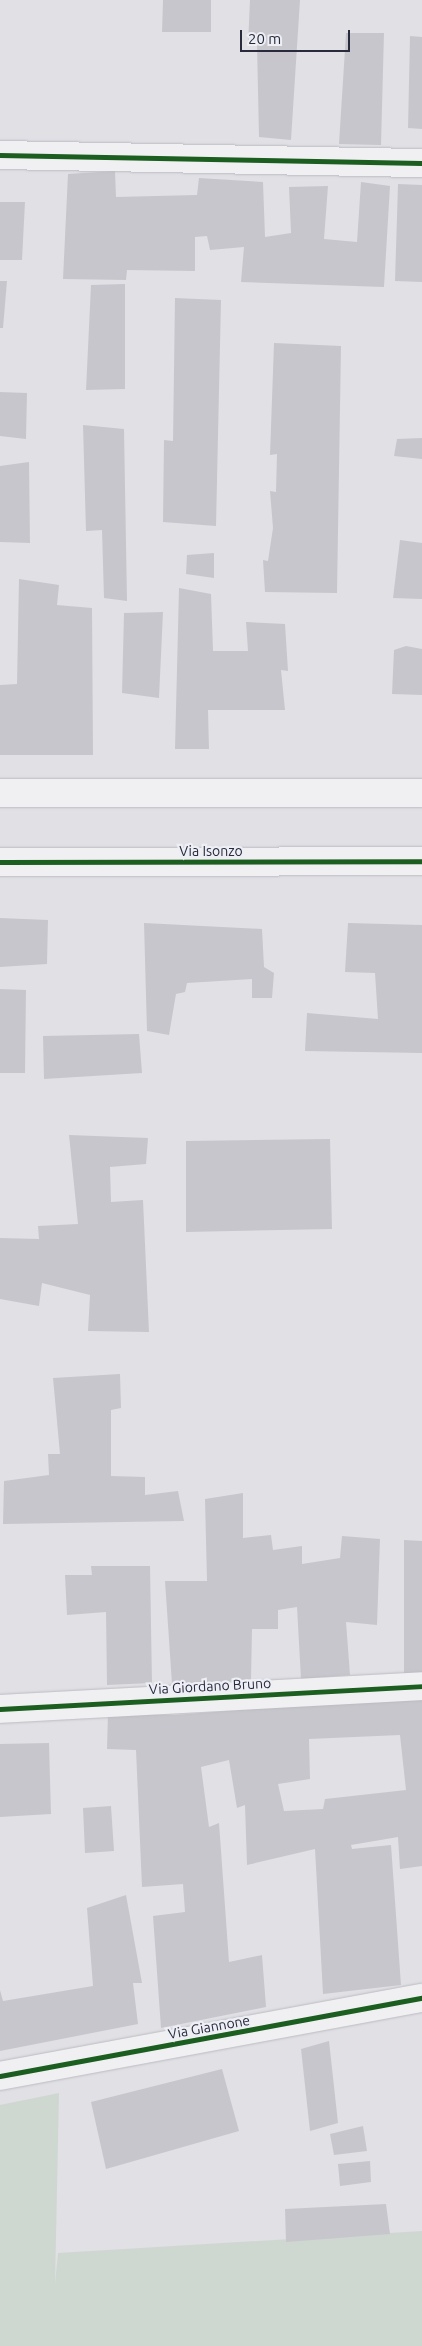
<!DOCTYPE html>
<html>
<head>
<meta charset="utf-8">
<style>
	body { margin:0 }
	#map { position:relative; width:422px; height:2346px; overflow:hidden; background:#e0e0e5; font-family:Ubuntu,sans-serif }
	div>[style] { position:absolute }
	[style*='--x'] { left:calc(var(--x)*1px); top:calc(var(--y)*1px); width:calc(var(--w)*1px); rotate:calc(var(--a)*1deg) }
	.green>* { inset:0; background:#ced8d1 }
	.building>* { inset:0; background:#c6c6cc }
	.roads { filter:drop-shadow(0 0 1px #bbbcc1) drop-shadow(0 0 1px #bbbcc1) }
	.minor>* { height:28px; margin:-14px; padding:0 14px; transform-origin:14px; border-radius:14px; background:#f0f0f2 }
	.cycleway>* { height:5px; margin:-2.5px; padding:0 2.5px; transform-origin:2.5px; border-radius:2.5px; background:#1b5e20 }
	span { translate:-50% -50%; white-space:nowrap; text-align:center; line-height:1.15; -webkit-text-stroke:4.5px #edeff5; paint-order:stroke }
	.street-label { font-size:14px; color:#282a3d }
	.scale { position:absolute; left:240px; top:30px; width:110px; height:22px; box-sizing:border-box; border:2px solid #282a3d; border-top:0; padding-left:6px; font-size:15px; line-height:18px; white-space:nowrap; color:#282a3d; -webkit-text-stroke:4px #edeff5; paint-order:stroke }
</style>
</head>
<body>
<div id="map">
	<div class="green">
		<i style="clip-path:polygon(59px 2093px,55px 2284px,58px 2253px,422px 2231px,422px 2346px,0 2346px,0 2105px)"></i>
	</div>
	<div class="building">
		<i style="clip-path:polygon(163px 0,211px 0,211px 32px,162px 32px)"></i>
		<i style="clip-path:polygon(250px 0,300px 0,291px 140px,259px 137px,257px 44px,248px 45px)"></i>
		<i style="clip-path:polygon(346px 33px,384px 33px,381px 145px,339px 144px)"></i>
		<i style="clip-path:polygon(410px 36px,422px 37px,422px 129px,408px 128px)"></i>
		<i style="clip-path:polygon(115px 171px,116px 197px,197px 195px,199px 178px,263px 182px,265px 237px,291px 233px,289px 187px,328px 186px,324px 239px,357px 242px,361px 182px,390px 186px,384px 287px,241px 282px,244px 247px,210px 250px,207px 236px,195px 237px,195px 271px,127px 270px,126px 280px,63px 279px,68px 174px)"></i>
		<i style="clip-path:polygon(398px 184px,422px 185px,422px 282px,395px 281px)"></i>
		<i style="clip-path:polygon(0 202px,25px 202px,22px 260px,0 260px)"></i>
		<i style="clip-path:polygon(0 281px,7px 281px,3px 328px,0 328px)"></i>
		<i style="clip-path:polygon(125px 284px,125px 389px,86px 390px,91px 285px)"></i>
		<i style="clip-path:polygon(175px 298px,221px 300px,216px 526px,163px 522px,164px 440px,173px 441px)"></i>
		<i style="clip-path:polygon(274px 343px,341px 346px,337px 593px,265px 592px,263px 560px,268px 561px,273px 528px,270px 491px,276px 492px,277px 454px,270px 455px)"></i>
		<i style="clip-path:polygon(0 392px,27px 393px,26px 439px,0 436px)"></i>
		<i style="clip-path:polygon(83px 425px,124px 429px,127px 601px,104px 598px,102px 530px,86px 531px)"></i>
		<i style="clip-path:polygon(422px 438px,422px 459px,394px 456px,397px 439px)"></i>
		<i style="clip-path:polygon(29px 462px,30px 543px,0 542px,0 466px)"></i>
		<i style="clip-path:polygon(400px 540px,422px 543px,422px 599px,393px 598px)"></i>
		<i style="clip-path:polygon(214px 553px,214px 578px,186px 574px,187px 555px)"></i>
		<i style="clip-path:polygon(19px 579px,59px 585px,57px 605px,92px 608px,93px 755px,0 755px,0 685px,17px 684px)"></i>
		<i style="clip-path:polygon(179px 588px,211px 594px,213px 651px,248px 651px,246px 622px,285px 624px,288px 671px,281px 670px,285px 710px,208px 710px,209px 749px,175px 749px)"></i>
		<i style="clip-path:polygon(163px 612px,159px 698px,122px 693px,124px 613px)"></i>
		<i style="clip-path:polygon(406px 646px,422px 649px,422px 695px,392px 694px,394px 650px)"></i>
		<i style="clip-path:polygon(0 918px,48px 920px,47px 964px,0 967px)"></i>
		<i style="clip-path:polygon(144px 923px,262px 929px,264px 967px,274px 973px,272px 998px,252px 998px,252px 979px,187px 983px,185px 992px,176px 994px,169px 1035px,147px 1031px)"></i>
		<i style="clip-path:polygon(348px 923px,422px 925px,422px 1053px,305px 1051px,307px 1013px,378px 1019px,375px 973px,345px 972px)"></i>
		<i style="clip-path:polygon(0 989px,26px 990px,25px 1073px,0 1073px)"></i>
		<i style="clip-path:polygon(139px 1034px,142px 1073px,44px 1079px,43px 1036px)"></i>
		<i style="clip-path:polygon(69px 1135px,148px 1138px,146px 1164px,110px 1167px,111px 1202px,143px 1200px,149px 1332px,88px 1331px,90px 1295px,42px 1283px,39px 1306px,0 1299px,0 1238px,39px 1239px,38px 1226px,78px 1224px)"></i>
		<i style="clip-path:polygon(330px 1139px,332px 1229px,186px 1232px,186px 1141px)"></i>
		<i style="clip-path:polygon(120px 1374px,121px 1408px,111px 1410px,111px 1476px,145px 1477px,145px 1495px,178px 1491px,184px 1521px,3px 1524px,4px 1481px,49px 1475px,48px 1454px,60px 1454px,53px 1378px)"></i>
		<i style="clip-path:polygon(243px 1493px,243px 1538px,271px 1535px,273px 1550px,302px 1546px,302px 1564px,340px 1558px,342px 1536px,380px 1539px,377px 1625px,346px 1622px,350px 1675px,301px 1679px,297px 1607px,278px 1610px,278px 1629px,252px 1629px,251px 1680px,172px 1684px,165px 1581px,207px 1581px,205px 1499px)"></i>
		<i style="clip-path:polygon(404px 1540px,422px 1541px,422px 1673px,404px 1675px)"></i>
		<i style="clip-path:polygon(91px 1566px,150px 1566px,152px 1683px,107px 1685px,106px 1612px,67px 1615px,65px 1575px,92px 1575px)"></i>
		<i style="clip-path:polygon(evenodd,422px 1696px,422px 1866px,400px 1869px,398px 1837px,351px 1845px,352px 1849px,391px 1845px,401px 1985px,323px 1994px,315px 1849px,247px 1865px,245px 1805px,237px 1808px,229px 1760px,201px 1767px,209px 1827px,219px 1823px,229px 1962px,262px 1955px,266px 2007px,161px 2028px,153px 1916px,185px 1912px,183px 1884px,142px 1887px,136px 1750px,107px 1749px,108px 1713px,174px 1715px,422px 1696px,400px 1735px,406px 1790px,325px 1799px,323px 1809px,284px 1811px,278px 1784px,310px 1779px,309px 1739px,400px 1735px)"></i>
		<i style="clip-path:polygon(49px 1743px,51px 1814px,0 1817px,0 1744px)"></i>
		<i style="clip-path:polygon(111px 1806px,114px 1851px,85px 1853px,83px 1808px)"></i>
		<i style="clip-path:polygon(126px 1895px,142px 1983px,133px 1983px,138px 2024px,0 2051px,0 1990px,3px 2001px,93px 1986px,87px 1908px)"></i>
		<i style="clip-path:polygon(329px 2041px,338px 2123px,310px 2131px,301px 2049px)"></i>
		<i style="clip-path:polygon(222px 2069px,239px 2131px,106px 2169px,91px 2102px)"></i>
		<i style="clip-path:polygon(363px 2126px,367px 2151px,334px 2155px,330px 2134px)"></i>
		<i style="clip-path:polygon(370px 2161px,371px 2182px,340px 2186px,338px 2164px)"></i>
		<i style="clip-path:polygon(386px 2204px,390px 2234px,286px 2242px,285px 2209px)"></i>
	</div>
	<div class="roads">
		<div class="minor">
			<i style="--x:0;--y:155;--w:422;--a:1.1"></i>
			<i style="--x:0;--y:793;--w:422;--a:0"></i>
			<i style="--x:0;--y:862;--w:422;--a:-0.1"></i>
			<i style="--x:0;--y:1709;--w:423;--a:-3.1"></i>
			<i style="--x:0;--y:2076;--w:429;--a:-10.5"></i>
		</div>
	</div>
	<div class="cycleway">
		<i style="--x:0;--y:155;--w:422;--a:1.1"></i>
		<i style="--x:0;--y:862;--w:422;--a:-0.1"></i>
		<i style="--x:0;--y:1709;--w:423;--a:-3.1"></i>
		<i style="--x:0;--y:2076;--w:429;--a:-10.5"></i>
	</div>
	<div class="street-label">
		<span style="left:211px;top:851px">Via Isonzo</span>
		<span style="left:210px;top:1686px;rotate:-3deg">Via Giordano Bruno</span>
		<span style="left:209px;top:2027px;rotate:-10deg">Via Giannone</span>
	</div>
	<div class="scale">20 m</div>
</div>
</body>
</html>
